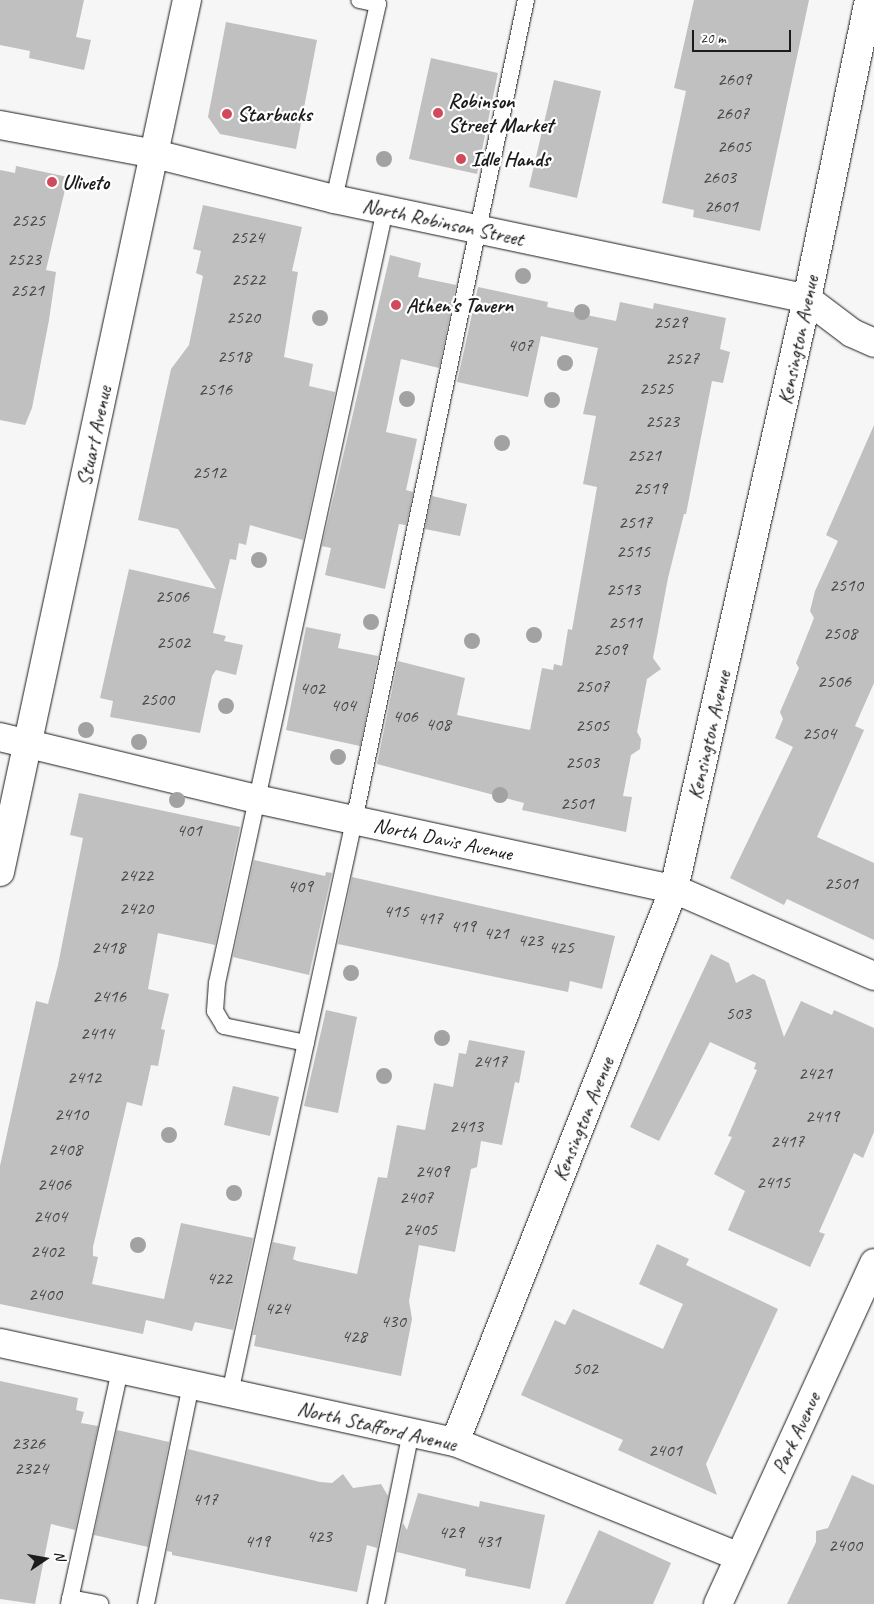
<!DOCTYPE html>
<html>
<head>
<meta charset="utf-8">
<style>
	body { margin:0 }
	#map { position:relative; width:874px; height:1604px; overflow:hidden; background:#f6f6f6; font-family:Caveat,sans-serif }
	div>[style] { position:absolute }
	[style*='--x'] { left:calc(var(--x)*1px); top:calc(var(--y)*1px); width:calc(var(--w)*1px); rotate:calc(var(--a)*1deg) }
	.building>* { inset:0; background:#c0c0c0 }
	.roads { filter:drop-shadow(0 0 1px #1c1c1c) drop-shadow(0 0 1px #1c1c1c) }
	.service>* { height:16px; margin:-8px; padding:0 8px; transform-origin:8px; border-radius:8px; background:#fff }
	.minor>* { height:28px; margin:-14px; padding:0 14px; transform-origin:14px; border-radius:14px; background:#fff }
	.tertiary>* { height:28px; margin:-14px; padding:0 14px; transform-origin:14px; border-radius:14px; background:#fff }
	.trees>* { width:16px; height:16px; margin:-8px; border-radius:50%; background:#a2a2a2 }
	.dots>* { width:14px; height:14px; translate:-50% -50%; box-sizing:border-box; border:2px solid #fff; border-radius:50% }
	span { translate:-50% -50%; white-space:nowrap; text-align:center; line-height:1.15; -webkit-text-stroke:4.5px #fff; paint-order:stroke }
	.number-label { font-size:19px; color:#454545 }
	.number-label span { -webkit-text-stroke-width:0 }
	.poi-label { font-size:21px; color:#1c1c1c; font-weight:700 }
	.left { translate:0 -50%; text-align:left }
	.street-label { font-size:21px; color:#1c1c1c }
	.north { position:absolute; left:20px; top:1534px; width:50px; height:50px; -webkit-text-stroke:4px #fff; paint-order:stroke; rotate:78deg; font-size:14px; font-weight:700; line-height:20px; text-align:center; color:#1c1c1c }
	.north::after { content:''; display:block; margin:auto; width:18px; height:22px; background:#1c1c1c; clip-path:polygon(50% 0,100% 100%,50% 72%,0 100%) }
	.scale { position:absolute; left:692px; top:30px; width:99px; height:22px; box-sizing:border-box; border:2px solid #1c1c1c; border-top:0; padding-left:6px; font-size:15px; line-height:18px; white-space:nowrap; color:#1c1c1c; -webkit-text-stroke:4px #fff; paint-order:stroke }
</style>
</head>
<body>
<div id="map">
	<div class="building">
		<i style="clip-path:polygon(0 0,84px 0,76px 37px,91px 40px,84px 70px,29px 58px,30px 51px,0 45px)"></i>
		<i style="clip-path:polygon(694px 0,809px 0,760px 231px,693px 217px,694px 210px,662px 203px,686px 91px,674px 88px)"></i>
		<i style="clip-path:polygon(226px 22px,317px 40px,296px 149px,220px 134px,208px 117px)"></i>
		<i style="clip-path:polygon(431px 58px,498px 73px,477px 174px,409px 159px)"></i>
		<i style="clip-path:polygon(554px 80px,601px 91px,577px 198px,529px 187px)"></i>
		<i style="clip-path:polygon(16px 166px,68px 177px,46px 270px,56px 272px,49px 320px,32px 408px,25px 425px,0 420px,0 170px,15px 173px)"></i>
		<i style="clip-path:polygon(203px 205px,302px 227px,292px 271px,298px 272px,284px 357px,313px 364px,309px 386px,335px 392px,303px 540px,250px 525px,246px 545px,239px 543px,236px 560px,230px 559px,213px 633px,226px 636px,224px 641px,243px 645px,236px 675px,216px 670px,212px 676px,200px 733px,110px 717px,113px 701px,100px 698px,129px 569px,216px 589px,178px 529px,138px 520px,171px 369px,189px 345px,203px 276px,196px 273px,201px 251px,193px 249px)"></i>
		<i style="clip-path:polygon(390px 255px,421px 263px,418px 277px,456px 285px,439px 368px,401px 359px,386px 432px,417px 439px,406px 490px,413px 492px,406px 525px,399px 524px,385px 589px,325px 575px,331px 548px,322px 546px)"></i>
		<i style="clip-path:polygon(478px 287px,548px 302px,547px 307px,616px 321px,620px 302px,653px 309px,654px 303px,726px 318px,720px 349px,730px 352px,723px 383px,712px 381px,686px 514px,684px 514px,668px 578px,653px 658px,661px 669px,647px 679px,637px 732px,641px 739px,640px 749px,631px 755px,623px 796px,632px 797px,626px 832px,522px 810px,524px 803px,377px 764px,398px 661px,465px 678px,457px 715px,530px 730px,542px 668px,553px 670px,554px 664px,562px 666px,568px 629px,572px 630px,597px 487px,583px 484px,596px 416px,583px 414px,598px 348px,541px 336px,528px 397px,457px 382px)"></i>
		<i style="clip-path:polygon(874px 425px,874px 683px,855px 726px,864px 730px,817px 837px,874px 863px,874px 940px,787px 899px,784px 905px,730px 878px,793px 747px,775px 738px,783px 719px,780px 712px,799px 668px,796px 663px,814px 618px,810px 611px,815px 591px,838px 541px,826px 535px)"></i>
		<i style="clip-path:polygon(432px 496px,467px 504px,460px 536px,425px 529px)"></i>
		<i style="clip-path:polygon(306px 627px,341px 634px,338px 648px,378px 656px,360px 746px,286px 730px)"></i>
		<i style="clip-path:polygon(79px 793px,240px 827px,215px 945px,158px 933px,148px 989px,169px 994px,161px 1029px,165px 1030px,158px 1066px,151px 1065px,142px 1106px,127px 1102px,93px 1247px,93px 1256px,98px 1257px,92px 1284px,164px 1299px,181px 1223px,253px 1238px,233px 1330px,195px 1322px,192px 1331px,146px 1320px,143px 1334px,0 1304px,0 1166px,36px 1001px,48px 1004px,58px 965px,83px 838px,70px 835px)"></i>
		<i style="clip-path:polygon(254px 860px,325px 876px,326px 872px,332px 873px,309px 975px,233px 957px)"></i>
		<i style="clip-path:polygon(352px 877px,615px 936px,602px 989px,570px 981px,568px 992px,338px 944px)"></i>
		<i style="clip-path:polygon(711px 954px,729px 963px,736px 983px,753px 974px,765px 980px,784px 1037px,801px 1001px,832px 1015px,834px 1010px,874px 1028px,874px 1132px,863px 1158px,854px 1153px,819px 1232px,825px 1234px,810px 1267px,728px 1230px,745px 1191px,714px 1174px,732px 1137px,728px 1136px,757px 1070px,754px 1069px,756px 1063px,710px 1042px,659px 1141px,630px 1127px)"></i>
		<i style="clip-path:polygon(326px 1010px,357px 1017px,338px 1113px,304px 1106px)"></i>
		<i style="clip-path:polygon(469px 1040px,525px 1051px,519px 1083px,515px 1082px,502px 1145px,481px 1141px,477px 1167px,471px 1169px,455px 1252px,419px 1245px,409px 1301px,412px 1319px,401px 1376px,254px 1346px,256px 1335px,253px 1335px,273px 1242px,296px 1247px,293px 1259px,297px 1261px,357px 1274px,378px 1177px,387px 1178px,397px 1125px,425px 1130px,434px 1083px,453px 1087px,459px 1053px,466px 1054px)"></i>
		<i style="clip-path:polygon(233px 1086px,279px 1097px,270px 1136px,224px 1125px)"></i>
		<i style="clip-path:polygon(657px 1244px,689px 1259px,686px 1265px,778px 1309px,706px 1464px,717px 1495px,618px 1450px,623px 1440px,521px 1395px,555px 1320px,565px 1325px,573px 1309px,663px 1349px,683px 1304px,639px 1284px)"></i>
		<i style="clip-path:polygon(0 1381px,78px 1398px,76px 1410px,84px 1412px,81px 1423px,98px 1426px,75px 1530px,51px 1524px,35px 1604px,0 1599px)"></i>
		<i style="clip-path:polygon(117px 1430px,169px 1442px,148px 1547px,94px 1535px)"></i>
		<i style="clip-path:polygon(188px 1449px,320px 1482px,332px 1483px,343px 1474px,353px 1488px,381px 1484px,388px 1496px,377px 1548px,367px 1545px,357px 1592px,172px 1555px,172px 1552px,167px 1551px)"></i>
		<i style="clip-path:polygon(852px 1475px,874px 1485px,874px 1604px,787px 1604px,816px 1542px,816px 1531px,828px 1528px)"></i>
		<i style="clip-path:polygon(418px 1493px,479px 1507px,480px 1501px,545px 1515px,530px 1589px,465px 1576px,466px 1569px,397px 1552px,403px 1523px,407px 1530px)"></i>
		<i style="clip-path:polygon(599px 1530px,671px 1563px,653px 1604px,565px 1604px)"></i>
	</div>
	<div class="roads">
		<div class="service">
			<i style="--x:334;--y:199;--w:200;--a:-77.3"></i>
			<i style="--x:378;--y:4;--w:19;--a:-168"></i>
			<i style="--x:306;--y:1043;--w:84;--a:-168.3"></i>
			<i style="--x:224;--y:1026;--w:17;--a:-121"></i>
			<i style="--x:215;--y:1011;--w:28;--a:-86"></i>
			<i style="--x:217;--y:983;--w:791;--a:-77.74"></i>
			<i style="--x:230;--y:1393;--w:585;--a:-77.77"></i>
			<i style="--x:354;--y:821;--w:839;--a:-78.17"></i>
			<i style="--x:70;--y:1598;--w:31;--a:11"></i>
			<i style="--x:69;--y:1604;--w:239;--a:-77.7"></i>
			<i style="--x:146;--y:1604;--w:224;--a:-78.4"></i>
			<i style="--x:376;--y:1604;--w:176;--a:-78.5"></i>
		</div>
		<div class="minor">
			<i style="--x:0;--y:737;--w:263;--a:13.6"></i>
			<i style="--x:256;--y:799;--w:428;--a:12.2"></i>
			<i style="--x:674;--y:889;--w:218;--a:23.5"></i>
			<i style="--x:0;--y:872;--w:892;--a:-77.9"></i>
			<i style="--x:0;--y:1343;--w:466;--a:12.3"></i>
			<i style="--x:455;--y:1442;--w:306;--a:22"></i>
			<i style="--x:455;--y:1442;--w:595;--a:-68.4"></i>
			<i style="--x:674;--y:889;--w:605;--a:-77.3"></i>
			<i style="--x:807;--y:299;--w:305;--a:-78.3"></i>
			<i style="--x:718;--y:1604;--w:375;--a:-65.4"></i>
		</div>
		<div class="tertiary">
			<i style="--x:0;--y:125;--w:158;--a:10.6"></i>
			<i style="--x:155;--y:154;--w:185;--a:14.1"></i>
			<i style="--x:334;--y:199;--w:483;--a:11.9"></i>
			<i style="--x:807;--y:299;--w:56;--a:37.1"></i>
			<i style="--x:852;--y:333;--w:24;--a:24"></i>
		</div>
	</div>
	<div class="trees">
		<i style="left:384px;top:159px"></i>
		<i style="left:523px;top:276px"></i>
		<i style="left:582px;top:312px"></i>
		<i style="left:320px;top:318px"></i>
		<i style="left:565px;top:363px"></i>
		<i style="left:407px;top:399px"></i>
		<i style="left:552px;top:400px"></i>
		<i style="left:502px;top:443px"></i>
		<i style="left:259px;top:560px"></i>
		<i style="left:371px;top:622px"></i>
		<i style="left:534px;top:635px"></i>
		<i style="left:472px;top:641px"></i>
		<i style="left:226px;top:706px"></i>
		<i style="left:86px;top:730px"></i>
		<i style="left:139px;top:742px"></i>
		<i style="left:338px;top:757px"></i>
		<i style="left:500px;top:795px"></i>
		<i style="left:177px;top:800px"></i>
		<i style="left:351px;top:973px"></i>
		<i style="left:442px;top:1038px"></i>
		<i style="left:384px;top:1076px"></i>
		<i style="left:169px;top:1135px"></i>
		<i style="left:234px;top:1193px"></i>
		<i style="left:138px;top:1245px"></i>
	</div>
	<div class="dots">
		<i style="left:438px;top:113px;background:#d1495b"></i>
		<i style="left:227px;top:114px;background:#d1495b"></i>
		<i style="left:461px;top:159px;background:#d1495b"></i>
		<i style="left:52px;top:182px;background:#d1495b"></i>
		<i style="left:396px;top:305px;background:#d1495b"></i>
	</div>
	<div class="number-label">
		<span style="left:734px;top:80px">2609</span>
		<span style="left:732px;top:114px">2607</span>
		<span style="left:734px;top:147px">2605</span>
		<span style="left:719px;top:178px">2603</span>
		<span style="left:721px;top:207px">2601</span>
		<span style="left:28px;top:221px">2525</span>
		<span style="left:247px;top:238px">2524</span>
		<span style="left:24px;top:260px">2523</span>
		<span style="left:248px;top:280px">2522</span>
		<span style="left:27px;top:291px">2521</span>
		<span style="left:243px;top:318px">2520</span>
		<span style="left:670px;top:323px">2529</span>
		<span style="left:520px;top:346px">407</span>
		<span style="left:234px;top:357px">2518</span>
		<span style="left:682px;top:359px">2527</span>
		<span style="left:656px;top:389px">2525</span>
		<span style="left:215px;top:390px">2516</span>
		<span style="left:662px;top:422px">2523</span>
		<span style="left:644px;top:456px">2521</span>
		<span style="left:209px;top:473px">2512</span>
		<span style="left:650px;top:489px">2519</span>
		<span style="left:635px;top:523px">2517</span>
		<span style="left:633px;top:552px">2515</span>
		<span style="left:846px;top:586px">2510</span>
		<span style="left:623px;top:590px">2513</span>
		<span style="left:172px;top:597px">2506</span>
		<span style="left:625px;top:623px">2511</span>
		<span style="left:840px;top:634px">2508</span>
		<span style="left:173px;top:643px">2502</span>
		<span style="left:610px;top:650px">2509</span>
		<span style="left:834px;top:682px">2506</span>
		<span style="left:592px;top:687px">2507</span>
		<span style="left:312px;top:689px">402</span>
		<span style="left:157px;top:700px">2500</span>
		<span style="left:343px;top:706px">404</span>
		<span style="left:405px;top:717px">406</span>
		<span style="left:438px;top:725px">408</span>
		<span style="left:592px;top:726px">2505</span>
		<span style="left:819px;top:734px">2504</span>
		<span style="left:582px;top:763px">2503</span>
		<span style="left:577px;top:804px">2501</span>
		<span style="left:189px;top:831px">401</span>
		<span style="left:136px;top:876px">2422</span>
		<span style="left:841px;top:884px">2501</span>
		<span style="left:300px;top:887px">409</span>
		<span style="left:136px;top:909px">2420</span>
		<span style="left:396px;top:912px">415</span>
		<span style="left:430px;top:919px">417</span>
		<span style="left:463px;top:927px">419</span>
		<span style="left:496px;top:934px">421</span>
		<span style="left:530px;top:941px">423</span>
		<span style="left:108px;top:948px">2418</span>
		<span style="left:561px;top:948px">425</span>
		<span style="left:109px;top:997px">2416</span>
		<span style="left:738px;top:1014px">503</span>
		<span style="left:97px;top:1034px">2414</span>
		<span style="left:490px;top:1062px">2417</span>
		<span style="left:815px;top:1074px">2421</span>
		<span style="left:84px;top:1078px">2412</span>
		<span style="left:71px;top:1115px">2410</span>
		<span style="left:822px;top:1117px">2419</span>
		<span style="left:466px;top:1127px">2413</span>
		<span style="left:787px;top:1142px">2417</span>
		<span style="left:65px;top:1150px">2408</span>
		<span style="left:432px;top:1172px">2409</span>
		<span style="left:773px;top:1183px">2415</span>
		<span style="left:54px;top:1185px">2406</span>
		<span style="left:416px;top:1198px">2407</span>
		<span style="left:50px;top:1217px">2404</span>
		<span style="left:420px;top:1230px">2405</span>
		<span style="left:47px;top:1252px">2402</span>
		<span style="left:219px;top:1279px">422</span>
		<span style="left:45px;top:1295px">2400</span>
		<span style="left:277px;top:1309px">424</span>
		<span style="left:393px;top:1322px">430</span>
		<span style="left:354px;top:1337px">428</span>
		<span style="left:585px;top:1369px">502</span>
		<span style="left:28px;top:1444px">2326</span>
		<span style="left:665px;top:1451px">2401</span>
		<span style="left:31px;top:1469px">2324</span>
		<span style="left:205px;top:1500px">417</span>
		<span style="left:451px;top:1533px">429</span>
		<span style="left:319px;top:1537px">423</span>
		<span style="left:257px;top:1542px">419</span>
		<span style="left:488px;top:1542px">431</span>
		<span style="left:845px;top:1546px">2400</span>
	</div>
	<div class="poi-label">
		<span class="left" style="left:448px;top:113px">Robinson<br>Street Market</span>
		<span class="left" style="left:237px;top:114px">Starbucks</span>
		<span class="left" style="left:471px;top:159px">Idle Hands</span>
		<span class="left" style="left:62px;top:182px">Uliveto</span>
		<span class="left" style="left:406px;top:305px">Athen's Tavern</span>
	</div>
	<div class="street-label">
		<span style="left:443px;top:222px;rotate:12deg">North Robinson Street</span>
		<span style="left:798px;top:340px;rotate:-78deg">Kensington Avenue</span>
		<span style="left:94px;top:436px;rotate:-78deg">Stuart Avenue</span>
		<span style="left:709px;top:735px;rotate:-77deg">Kensington Avenue</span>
		<span style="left:443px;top:839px;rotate:12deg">North Davis Avenue</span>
		<span style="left:583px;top:1119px;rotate:-68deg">Kensington Avenue</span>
		<span style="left:377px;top:1426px;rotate:13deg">North Stafford Avenue</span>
		<span style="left:796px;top:1433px;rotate:-65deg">Park Avenue</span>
	</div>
	<div class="north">N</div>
	<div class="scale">20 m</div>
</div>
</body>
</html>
